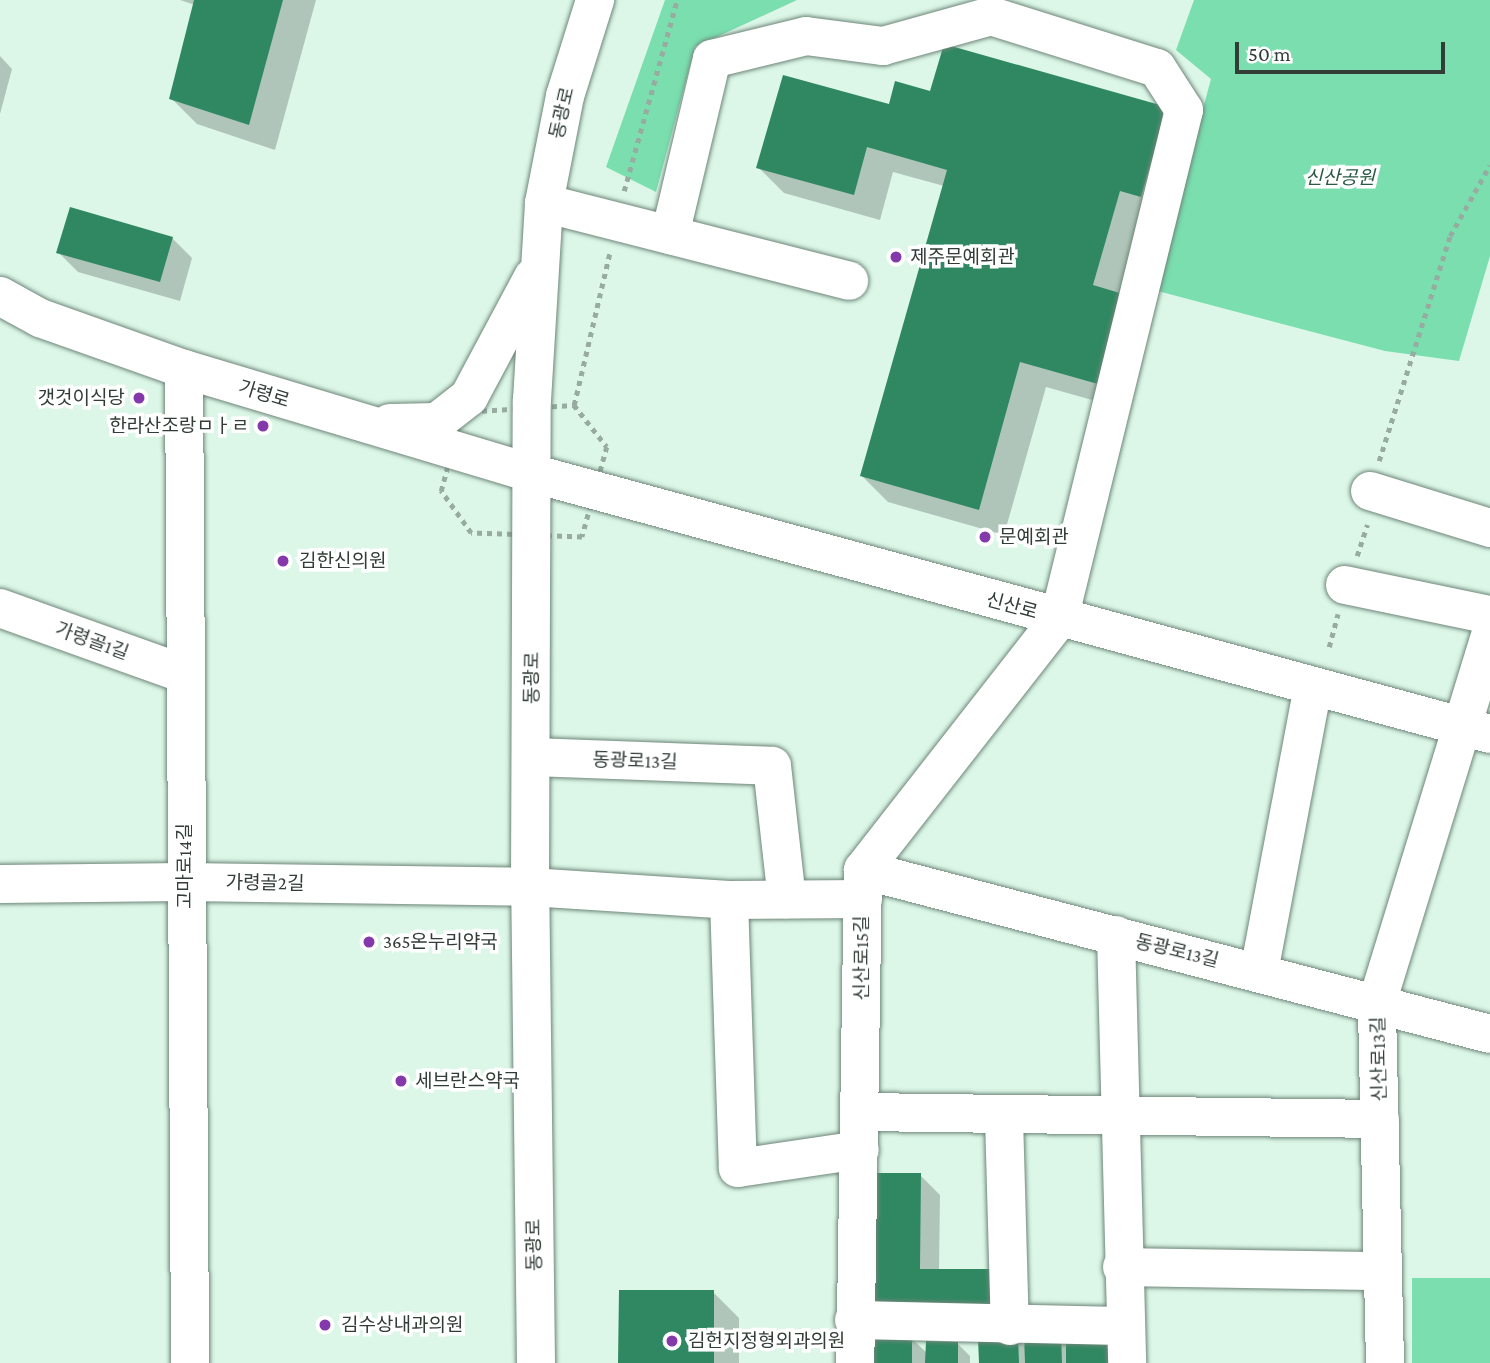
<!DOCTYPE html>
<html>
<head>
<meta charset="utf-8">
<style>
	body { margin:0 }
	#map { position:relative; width:1490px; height:1363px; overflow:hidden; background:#dcf7e8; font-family:"Crimson Pro","Noto Sans KR",serif }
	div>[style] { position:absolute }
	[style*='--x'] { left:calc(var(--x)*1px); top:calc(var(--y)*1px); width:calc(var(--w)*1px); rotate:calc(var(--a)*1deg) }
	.green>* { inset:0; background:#7adeaf }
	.shadow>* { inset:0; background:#0003 }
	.building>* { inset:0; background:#2f8862 }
	.path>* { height:4.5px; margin-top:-2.25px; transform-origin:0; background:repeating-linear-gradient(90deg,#97aba0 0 5px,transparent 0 10px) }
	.roads { filter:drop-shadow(0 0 2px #6e8679) drop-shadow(0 0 2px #6e8679) }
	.minor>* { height:38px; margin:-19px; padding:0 19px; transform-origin:19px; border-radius:19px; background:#fff }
	.major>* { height:38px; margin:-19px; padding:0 19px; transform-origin:19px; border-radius:19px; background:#fff }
	.dots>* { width:19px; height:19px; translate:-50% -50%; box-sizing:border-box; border:4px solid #fff; border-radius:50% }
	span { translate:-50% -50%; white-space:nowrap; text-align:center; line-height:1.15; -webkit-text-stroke:7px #fff; paint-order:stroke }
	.street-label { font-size:19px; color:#323d37 }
	.park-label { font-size:19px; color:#2b5a44; font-style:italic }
	.poi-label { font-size:19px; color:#323d37 }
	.left { translate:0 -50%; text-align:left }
	.right { translate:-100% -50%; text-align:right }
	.scale { position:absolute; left:1235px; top:42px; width:210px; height:32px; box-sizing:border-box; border:4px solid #323d37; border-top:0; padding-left:9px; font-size:21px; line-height:24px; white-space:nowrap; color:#323d37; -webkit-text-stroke:5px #fff; paint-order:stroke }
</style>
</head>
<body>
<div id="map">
	<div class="green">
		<i style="clip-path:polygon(665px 0,797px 0,695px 47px,656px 192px,606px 167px)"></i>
		<i style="clip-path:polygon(1194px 0,1490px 0,1490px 256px,1459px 361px,1385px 351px,1154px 290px,1211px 79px,1176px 50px)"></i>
		<i style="clip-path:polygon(1412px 1278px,1490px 1278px,1490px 1363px,1412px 1363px)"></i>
	</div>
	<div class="shadow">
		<i style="clip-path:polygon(180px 0,316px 0,275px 150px,197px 124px,171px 98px,195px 5px)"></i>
		<i style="clip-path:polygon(0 56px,12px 69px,0 114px)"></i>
		<i style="clip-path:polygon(931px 93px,1166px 108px,1124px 409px,1046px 387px,1004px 535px,888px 502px,862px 476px,944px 186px,893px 172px,880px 220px,784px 193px,758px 167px,890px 107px)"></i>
		<i style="clip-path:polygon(172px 238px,192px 258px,180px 301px,78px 272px,58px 252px)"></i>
		<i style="clip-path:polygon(920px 1175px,940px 1195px,939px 1271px,990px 1271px,1017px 1337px,1026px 1347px,1060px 1335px,1121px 1363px,981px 1363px,980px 1336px,909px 1336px,927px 1353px,957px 1343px,970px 1356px,970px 1363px,873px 1363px)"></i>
		<i style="clip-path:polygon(713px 1292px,739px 1318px,739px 1363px,620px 1363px)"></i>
	</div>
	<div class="building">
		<i style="clip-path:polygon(194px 0,283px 0,249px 125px,169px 99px)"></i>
		<i style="clip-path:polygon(944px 44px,1167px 107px,1141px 197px,1120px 191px,1093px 285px,1123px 294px,1098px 384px,1020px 362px,979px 510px,860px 476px,947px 170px,867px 147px,854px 195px,756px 168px,783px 75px,889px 104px,895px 81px,930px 91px)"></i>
		<i style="clip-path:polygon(70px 207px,173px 237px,160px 282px,56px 253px)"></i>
		<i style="clip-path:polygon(872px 1173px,921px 1173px,920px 1269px,990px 1269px,990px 1317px,871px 1317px)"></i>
		<i style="clip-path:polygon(619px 1290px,714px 1290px,714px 1363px,618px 1363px)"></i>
		<i style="clip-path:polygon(1061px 1333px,1062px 1363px,1025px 1363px,1024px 1335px)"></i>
		<i style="clip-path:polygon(872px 1335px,912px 1336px,912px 1363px,872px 1363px)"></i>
		<i style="clip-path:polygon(1018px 1336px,1019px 1363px,979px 1363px,978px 1338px)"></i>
		<i style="clip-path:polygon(1109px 1336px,1109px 1363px,1066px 1363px,1066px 1337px)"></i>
		<i style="clip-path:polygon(926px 1341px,958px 1342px,958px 1363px,925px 1363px)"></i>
	</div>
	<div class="path">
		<i style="--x:624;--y:191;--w:198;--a:-74.5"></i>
		<i style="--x:574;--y:405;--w:53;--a:51.8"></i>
		<i style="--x:607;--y:447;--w:93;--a:105.5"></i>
		<i style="--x:582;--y:537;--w:111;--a:-177.9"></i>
		<i style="--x:471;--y:533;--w:52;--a:-125.5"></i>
		<i style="--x:441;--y:491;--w:82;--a:-75.1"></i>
		<i style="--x:462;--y:412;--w:112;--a:-3.6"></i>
		<i style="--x:574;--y:405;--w:158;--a:-76.8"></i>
		<i style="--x:1379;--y:461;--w:236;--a:-72.5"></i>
		<i style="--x:1450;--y:236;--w:81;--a:-60.6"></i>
		<i style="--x:1357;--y:556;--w:33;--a:-72"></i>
		<i style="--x:1329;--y:647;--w:34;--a:-75"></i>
	</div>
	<div class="roads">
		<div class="minor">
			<i style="--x:544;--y:203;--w:315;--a:14.3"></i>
			<i style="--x:670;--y:235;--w:181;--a:-76.6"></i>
			<i style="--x:712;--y:59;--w:97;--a:-13.7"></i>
			<i style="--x:806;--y:36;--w:78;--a:7.4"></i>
			<i style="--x:883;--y:46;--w:112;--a:-15.5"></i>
			<i style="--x:991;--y:16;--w:174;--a:17.4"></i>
			<i style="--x:1157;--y:68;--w:50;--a:57.3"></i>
			<i style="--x:1184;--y:110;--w:524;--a:103.8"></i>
			<i style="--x:1059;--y:619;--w:318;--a:128"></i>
			<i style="--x:863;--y:870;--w:493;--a:90.9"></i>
			<i style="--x:184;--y:369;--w:994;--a:89.65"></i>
			<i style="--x:1370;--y:491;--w:126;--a:17.1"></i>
			<i style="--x:1345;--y:585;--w:148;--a:11.7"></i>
			<i style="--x:0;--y:608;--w:195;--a:19.7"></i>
			<i style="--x:531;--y:757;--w:241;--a:2.1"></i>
			<i style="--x:772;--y:766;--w:134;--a:83.6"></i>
			<i style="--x:863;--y:870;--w:648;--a:14.66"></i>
			<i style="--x:0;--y:884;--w:185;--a:-0.6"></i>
			<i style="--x:185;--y:882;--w:345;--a:0.8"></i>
			<i style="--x:530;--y:887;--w:199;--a:3.7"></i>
			<i style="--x:729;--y:900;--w:134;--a:-0.4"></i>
			<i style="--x:729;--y:900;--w:268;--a:88.1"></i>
			<i style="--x:738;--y:1168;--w:123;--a:-8.4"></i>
			<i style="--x:1116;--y:935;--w:428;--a:88.5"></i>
			<i style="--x:1259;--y:972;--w:291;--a:-79.3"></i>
			<i style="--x:861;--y:1112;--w:519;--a:0.77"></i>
			<i style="--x:1004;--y:1117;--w:209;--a:88.4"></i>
			<i style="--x:1122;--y:1267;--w:261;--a:0.9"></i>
			<i style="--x:854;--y:1320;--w:270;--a:1.3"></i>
			<i style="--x:1385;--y:1363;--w:360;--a:-91.3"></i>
			<i style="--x:1377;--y:1003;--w:385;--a:-72.9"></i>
		</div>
		<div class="major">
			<i style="--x:0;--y:296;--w:46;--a:28.8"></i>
			<i style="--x:40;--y:318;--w:153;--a:19.5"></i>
			<i style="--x:184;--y:369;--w:366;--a:16.7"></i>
			<i style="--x:535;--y:474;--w:990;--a:15.23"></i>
			<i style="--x:390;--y:423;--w:47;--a:-1.2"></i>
			<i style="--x:437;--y:422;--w:41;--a:-38"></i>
			<i style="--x:469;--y:397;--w:136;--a:-61.9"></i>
			<i style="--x:536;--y:1363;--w:476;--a:-90.7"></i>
			<i style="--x:530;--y:887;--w:487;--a:-89.8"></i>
			<i style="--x:532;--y:400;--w:197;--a:-86.5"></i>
			<i style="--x:544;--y:203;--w:109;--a:-78.9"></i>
			<i style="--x:565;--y:96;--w:101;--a:-72.6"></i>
		</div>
	</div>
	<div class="dots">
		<i style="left:896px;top:257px;background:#8439ab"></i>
		<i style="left:139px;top:398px;background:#8439ab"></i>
		<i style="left:263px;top:426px;background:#8439ab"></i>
		<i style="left:985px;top:537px;background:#8439ab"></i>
		<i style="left:283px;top:561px;background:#8439ab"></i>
		<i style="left:369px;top:942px;background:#8439ab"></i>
		<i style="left:401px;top:1081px;background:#8439ab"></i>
		<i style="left:325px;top:1325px;background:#8439ab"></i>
		<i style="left:672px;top:1341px;background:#8439ab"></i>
	</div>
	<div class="street-label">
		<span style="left:562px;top:113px;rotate:-77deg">동광로</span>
		<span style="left:264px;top:394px;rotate:17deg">가령로</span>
		<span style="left:1012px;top:606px;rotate:15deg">신산로</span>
		<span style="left:92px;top:641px;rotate:20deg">가령골1길</span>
		<span style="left:532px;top:678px;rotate:-89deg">동광로</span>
		<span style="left:635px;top:761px;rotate:2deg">동광로13길</span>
		<span style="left:185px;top:866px;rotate:-90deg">고마로14길</span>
		<span style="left:265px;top:883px;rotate:1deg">가령골2길</span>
		<span style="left:1177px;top:951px;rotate:14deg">동광로13길</span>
		<span style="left:862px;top:958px;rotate:-90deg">신산로15길</span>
		<span style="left:1379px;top:1059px;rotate:-91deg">신산로13길</span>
		<span style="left:534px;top:1245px;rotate:-91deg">동광로</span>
	</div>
	<div class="park-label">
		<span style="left:1340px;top:178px">신산공원</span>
	</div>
	<div class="poi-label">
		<span class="left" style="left:910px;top:257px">제주문예회관</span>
		<span class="right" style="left:125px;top:398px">갯것이식당</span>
		<span class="right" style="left:249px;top:426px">한라산조랑ㅁㅏㄹ</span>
		<span class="left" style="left:999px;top:537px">문예회관</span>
		<span class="left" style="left:299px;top:561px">김한신의원</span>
		<span class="left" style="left:383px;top:942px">365온누리약국</span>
		<span class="left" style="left:415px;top:1081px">세브란스약국</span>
		<span class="left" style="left:341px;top:1325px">김수상내과의원</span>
		<span class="left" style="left:688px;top:1341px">김헌지정형외과의원</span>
	</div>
	<div class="scale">50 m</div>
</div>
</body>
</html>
